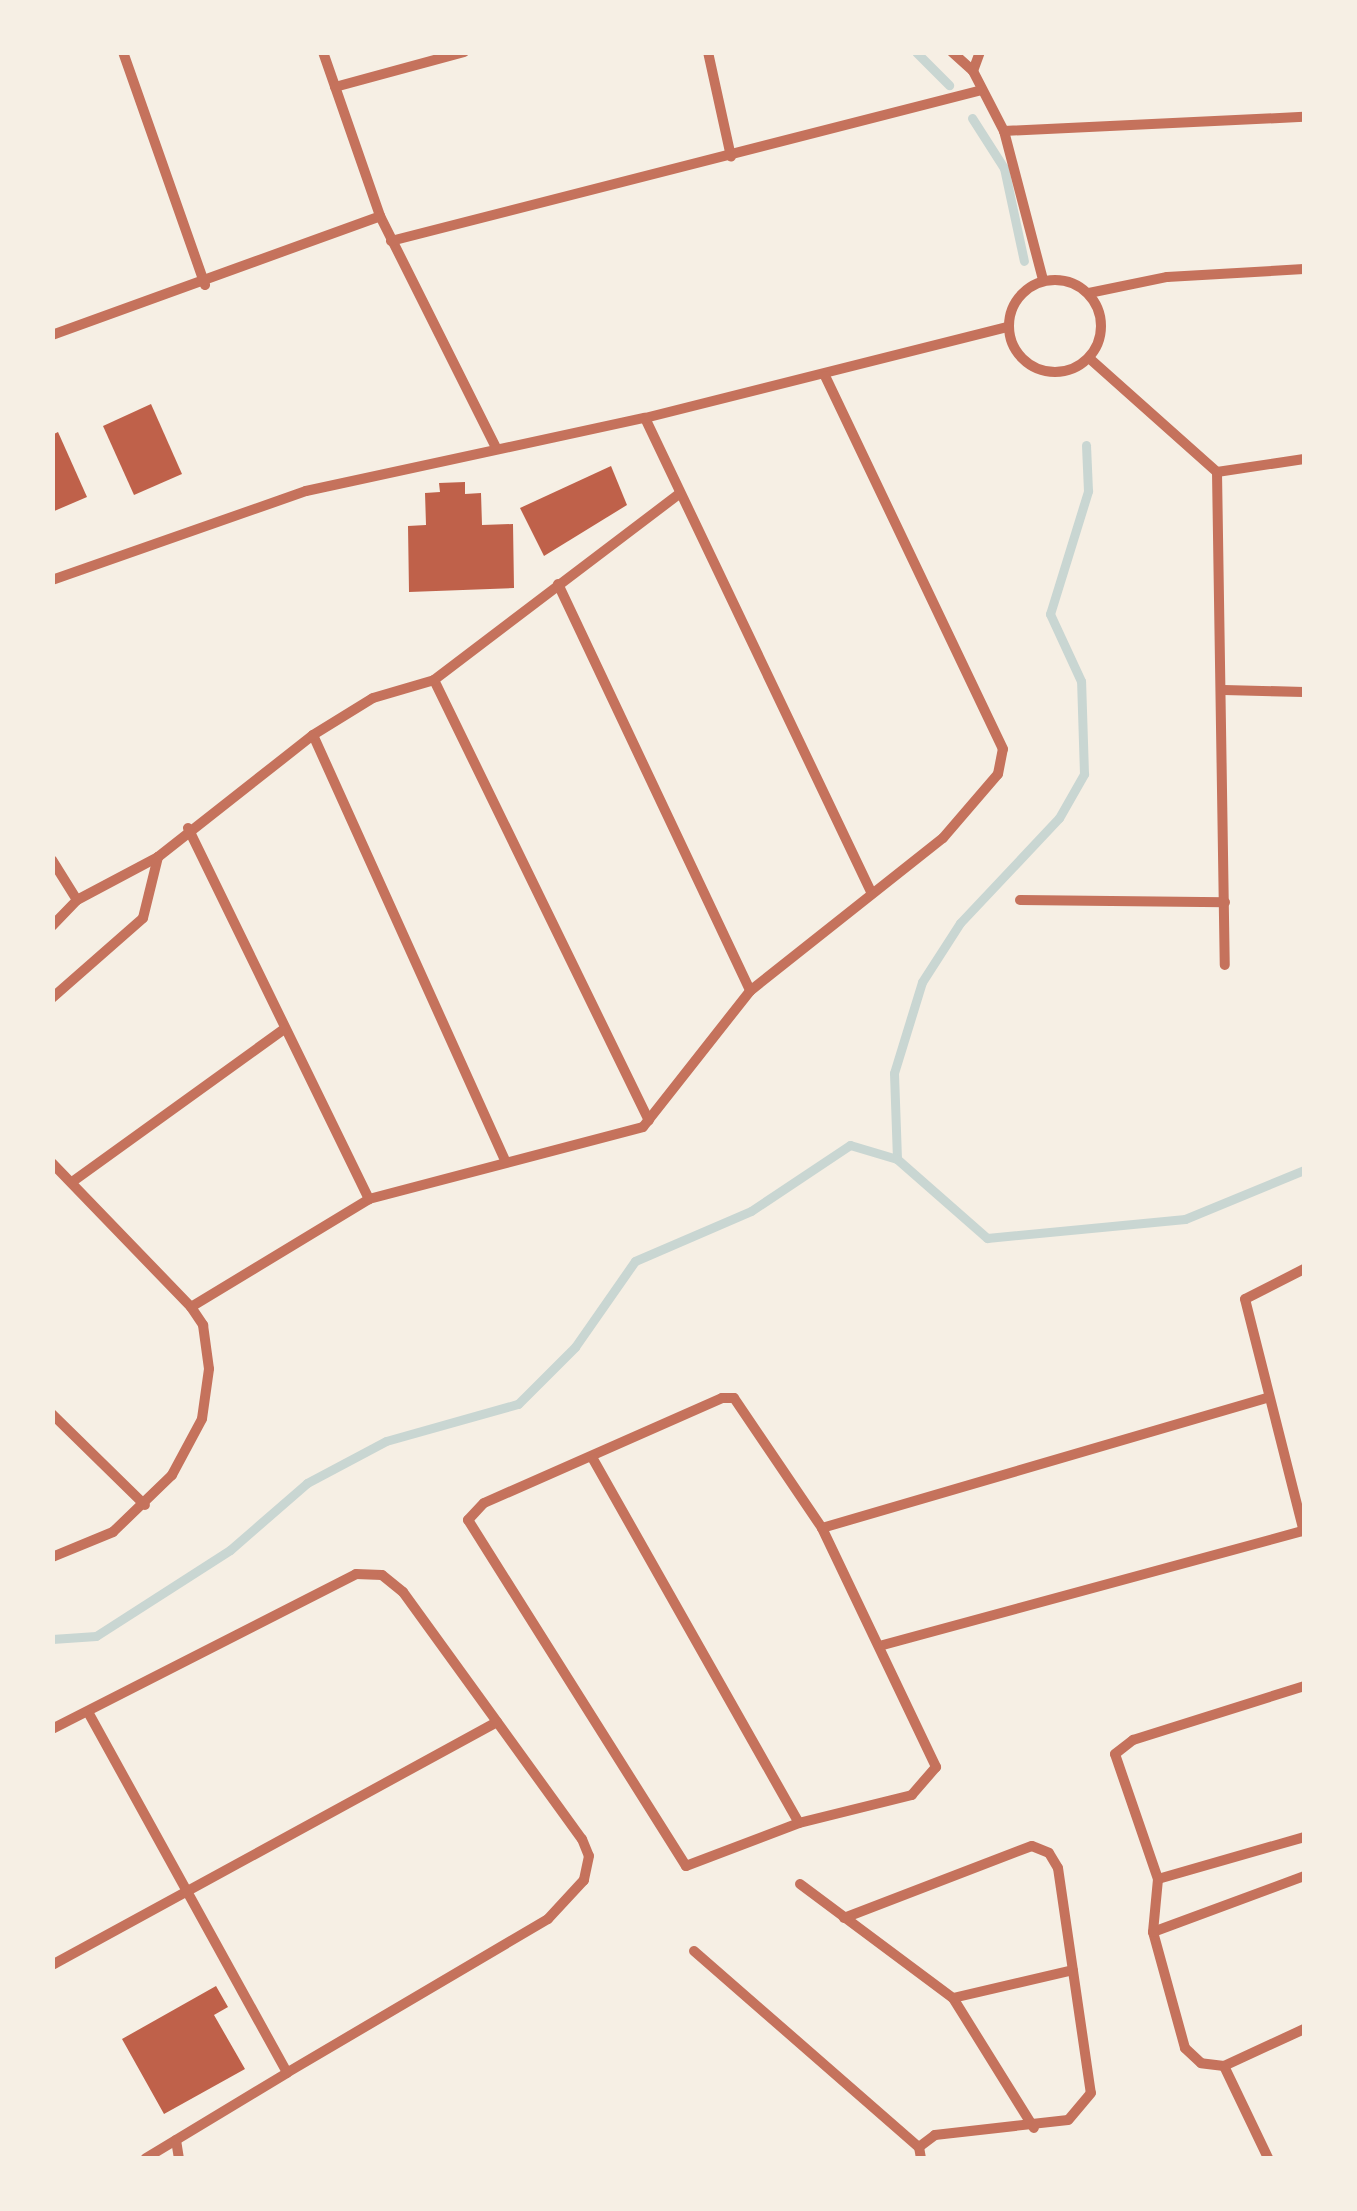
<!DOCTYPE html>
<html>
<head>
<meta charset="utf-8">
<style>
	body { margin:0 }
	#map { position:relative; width:1357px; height:2211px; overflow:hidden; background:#f6efe4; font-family:"Times New Roman",serif }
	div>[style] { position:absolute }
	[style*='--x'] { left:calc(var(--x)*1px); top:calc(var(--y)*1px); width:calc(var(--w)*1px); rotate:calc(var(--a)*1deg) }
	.stream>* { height:9px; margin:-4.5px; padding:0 4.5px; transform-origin:4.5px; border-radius:4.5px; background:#c9d6d2 }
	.building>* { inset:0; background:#bf614a }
	.minor>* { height:10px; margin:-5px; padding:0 5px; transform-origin:5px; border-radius:5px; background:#c5725c }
	.minor>.ring { margin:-5px; padding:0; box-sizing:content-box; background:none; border:10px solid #c5725c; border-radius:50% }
	span { translate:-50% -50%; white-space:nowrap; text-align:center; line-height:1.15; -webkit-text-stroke:8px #f6efe4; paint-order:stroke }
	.frame { position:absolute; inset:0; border:55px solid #f6efe4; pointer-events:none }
</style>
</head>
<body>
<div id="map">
	<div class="stream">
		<i style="--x:916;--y:52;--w:47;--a:45"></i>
		<i style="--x:972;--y:118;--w:59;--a:57.4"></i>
		<i style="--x:1004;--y:168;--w:95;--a:77.9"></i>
		<i style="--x:897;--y:1159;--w:86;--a:-92"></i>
		<i style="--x:894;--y:1073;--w:95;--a:-72.9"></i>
		<i style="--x:922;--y:982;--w:70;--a:-57.2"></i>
		<i style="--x:960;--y:923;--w:144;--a:-46.7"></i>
		<i style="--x:1059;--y:818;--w:51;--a:-60.4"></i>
		<i style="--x:1084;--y:774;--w:93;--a:-91.8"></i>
		<i style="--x:1081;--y:681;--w:74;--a:-114.8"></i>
		<i style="--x:1050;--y:614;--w:129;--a:-72.8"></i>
		<i style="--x:1088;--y:491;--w:46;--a:-92.5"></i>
		<i style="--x:52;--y:1639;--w:44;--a:-3.9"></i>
		<i style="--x:96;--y:1636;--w:159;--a:-32.7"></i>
		<i style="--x:230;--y:1550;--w:102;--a:-41"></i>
		<i style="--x:307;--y:1483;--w:89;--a:-28"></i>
		<i style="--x:386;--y:1441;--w:137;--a:-15.7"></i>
		<i style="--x:518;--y:1404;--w:81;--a:-45"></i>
		<i style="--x:575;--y:1347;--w:105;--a:-55.1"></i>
		<i style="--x:635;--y:1261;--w:126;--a:-23.3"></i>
		<i style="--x:751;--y:1211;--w:119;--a:-33.7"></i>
		<i style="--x:850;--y:1145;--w:49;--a:16.6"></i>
		<i style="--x:897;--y:1159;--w:120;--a:41.3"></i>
		<i style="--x:987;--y:1238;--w:199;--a:-5.5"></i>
		<i style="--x:1185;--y:1219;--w:129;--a:-22.4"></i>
	</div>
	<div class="building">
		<i style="clip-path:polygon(151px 404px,182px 474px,134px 495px,103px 426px)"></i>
		<i style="clip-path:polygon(58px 432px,87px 497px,52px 512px,52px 435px)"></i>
		<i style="clip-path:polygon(611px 466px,627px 505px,544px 556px,520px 508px)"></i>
		<i style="clip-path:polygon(465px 482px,465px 494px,481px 493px,482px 525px,513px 524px,514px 588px,409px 592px,408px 526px,426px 525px,425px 493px,440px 492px,439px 483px)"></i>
		<i style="clip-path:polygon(216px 1986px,228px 2007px,214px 2015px,245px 2069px,164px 2114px,122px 2039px)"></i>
	</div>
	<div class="minor">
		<i style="--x:123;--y:52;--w:247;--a:70.6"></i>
		<i style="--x:323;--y:52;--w:174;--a:70.8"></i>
		<i style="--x:380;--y:216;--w:257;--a:63.4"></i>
		<i style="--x:708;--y:52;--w:107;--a:77.6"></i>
		<i style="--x:952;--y:52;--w:28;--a:42"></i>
		<i style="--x:973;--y:71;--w:68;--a:62.7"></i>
		<i style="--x:1004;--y:131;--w:154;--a:75.3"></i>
		<i style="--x:973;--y:71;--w:20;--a:-70"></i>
		<i style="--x:335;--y:87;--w:134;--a:-15.2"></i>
		<i style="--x:1004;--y:131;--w:300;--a:-2.7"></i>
		<i style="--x:391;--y:241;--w:610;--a:-14.33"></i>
		<i class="ring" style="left:1009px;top:280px;width:82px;height:82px"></i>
		<i style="--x:1089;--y:293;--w:80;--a:-11.6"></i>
		<i style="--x:1167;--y:277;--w:137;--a:-3.3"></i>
		<i style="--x:52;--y:335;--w:349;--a:-19.9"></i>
		<i style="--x:1089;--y:358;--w:171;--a:41.7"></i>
		<i style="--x:645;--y:418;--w:527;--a:64.5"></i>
		<i style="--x:1217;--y:472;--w:493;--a:89.1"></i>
		<i style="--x:1217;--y:472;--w:88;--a:-8.5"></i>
		<i style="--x:52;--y:580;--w:269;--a:-19.3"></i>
		<i style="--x:306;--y:491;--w:347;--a:-12.2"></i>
		<i style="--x:645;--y:418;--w:374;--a:-14.1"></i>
		<i style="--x:558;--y:584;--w:450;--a:64.7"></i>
		<i style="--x:434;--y:680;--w:490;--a:64"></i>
		<i style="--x:1224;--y:690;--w:80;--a:1.4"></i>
		<i style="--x:313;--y:735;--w:466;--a:65.7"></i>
		<i style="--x:188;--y:828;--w:413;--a:64"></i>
		<i style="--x:52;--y:860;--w:47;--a:58"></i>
		<i style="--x:1020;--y:900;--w:205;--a:0.6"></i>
		<i style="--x:52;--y:926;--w:36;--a:-46"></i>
		<i style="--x:77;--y:900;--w:92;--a:-28"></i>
		<i style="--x:158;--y:857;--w:197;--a:-38.2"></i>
		<i style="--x:313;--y:735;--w:70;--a:-31.7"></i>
		<i style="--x:373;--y:698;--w:64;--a:-16.4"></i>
		<i style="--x:434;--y:680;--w:308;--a:-37.2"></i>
		<i style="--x:52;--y:998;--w:121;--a:-41.3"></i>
		<i style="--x:143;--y:918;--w:63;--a:-76.2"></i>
		<i style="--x:52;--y:1163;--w:200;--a:46"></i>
		<i style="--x:191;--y:1307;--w:22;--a:56"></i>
		<i style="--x:203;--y:1325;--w:44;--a:82.2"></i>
		<i style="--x:209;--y:1369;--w:50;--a:98"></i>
		<i style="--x:202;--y:1419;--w:64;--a:118.2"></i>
		<i style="--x:172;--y:1475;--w:82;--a:136"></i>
		<i style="--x:113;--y:1532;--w:66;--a:157.7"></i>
		<i style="--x:72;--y:1182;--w:261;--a:-35.8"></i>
		<i style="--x:1304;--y:1269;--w:66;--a:153"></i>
		<i style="--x:1245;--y:1299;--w:240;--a:75.8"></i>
		<i style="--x:191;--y:1307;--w:208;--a:-31.2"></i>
		<i style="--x:369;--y:1199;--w:283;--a:-14.7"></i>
		<i style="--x:643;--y:1127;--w:173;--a:-51.8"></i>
		<i style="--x:750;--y:991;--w:246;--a:-38.4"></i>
		<i style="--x:943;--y:838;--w:84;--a:-49.3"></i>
		<i style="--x:998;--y:774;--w:25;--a:-79"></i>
		<i style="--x:1003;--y:749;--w:413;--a:-115.5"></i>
		<i style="--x:722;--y:1398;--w:12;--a:0"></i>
		<i style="--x:734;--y:1398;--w:157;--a:55.9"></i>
		<i style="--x:822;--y:1528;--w:265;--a:64.5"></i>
		<i style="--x:936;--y:1767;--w:37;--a:131"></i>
		<i style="--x:912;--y:1795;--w:116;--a:166.1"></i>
		<i style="--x:799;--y:1823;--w:121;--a:159.2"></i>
		<i style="--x:686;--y:1866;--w:409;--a:-122.2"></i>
		<i style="--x:468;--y:1520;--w:23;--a:-47"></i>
		<i style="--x:484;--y:1503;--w:260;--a:-23.8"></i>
		<i style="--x:52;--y:1414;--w:130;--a:44.4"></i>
		<i style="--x:593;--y:1459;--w:418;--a:60.5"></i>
		<i style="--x:822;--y:1528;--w:465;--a:-16.3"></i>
		<i style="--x:883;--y:1645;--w:436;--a:-15.2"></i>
		<i style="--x:88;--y:1712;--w:412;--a:61.1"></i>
		<i style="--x:287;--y:2073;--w:165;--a:148.9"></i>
		<i style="--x:52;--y:1729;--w:341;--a:-27"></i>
		<i style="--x:356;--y:1574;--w:26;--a:2"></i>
		<i style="--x:382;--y:1575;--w:27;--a:39"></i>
		<i style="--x:403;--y:1592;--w:305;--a:54.1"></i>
		<i style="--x:582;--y:1839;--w:18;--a:68"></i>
		<i style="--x:589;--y:1856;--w:25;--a:102"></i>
		<i style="--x:584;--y:1880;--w:53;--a:132.7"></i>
		<i style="--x:548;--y:1919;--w:303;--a:149.5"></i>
		<i style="--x:1158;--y:1879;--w:152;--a:-16"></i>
		<i style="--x:800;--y:1884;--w:191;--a:36.7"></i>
		<i style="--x:953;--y:1998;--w:153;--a:58.1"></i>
		<i style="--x:844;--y:1918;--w:201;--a:-21"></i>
		<i style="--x:1032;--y:1846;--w:18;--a:22"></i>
		<i style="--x:1049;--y:1853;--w:17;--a:59"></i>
		<i style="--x:1058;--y:1868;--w:227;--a:81.7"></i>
		<i style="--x:1091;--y:2093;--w:35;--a:130"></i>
		<i style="--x:1068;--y:2120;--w:134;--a:173.6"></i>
		<i style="--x:935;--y:2135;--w:20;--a:143"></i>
		<i style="--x:919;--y:2147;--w:11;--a:80"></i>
		<i style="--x:1153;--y:1932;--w:161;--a:-20.3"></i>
		<i style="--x:694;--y:1951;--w:298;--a:41.1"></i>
		<i style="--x:52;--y:1965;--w:507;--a:-28.64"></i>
		<i style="--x:953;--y:1998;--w:123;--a:-13.1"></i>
		<i style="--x:1224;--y:2066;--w:23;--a:-173"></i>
		<i style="--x:1201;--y:2063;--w:22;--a:-137"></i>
		<i style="--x:1185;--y:2048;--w:120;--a:-105.4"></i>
		<i style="--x:1153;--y:1932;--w:53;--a:-84.6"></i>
		<i style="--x:1158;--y:1879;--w:132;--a:-109"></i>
		<i style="--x:1115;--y:1754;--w:23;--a:-38"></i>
		<i style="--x:1133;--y:1740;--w:179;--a:-17.5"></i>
		<i style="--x:1224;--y:2066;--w:102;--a:64.4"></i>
		<i style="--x:1224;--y:2066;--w:88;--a:-24.8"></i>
		<i style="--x:176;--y:2140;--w:18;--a:81"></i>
	</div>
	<div class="frame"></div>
</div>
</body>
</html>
